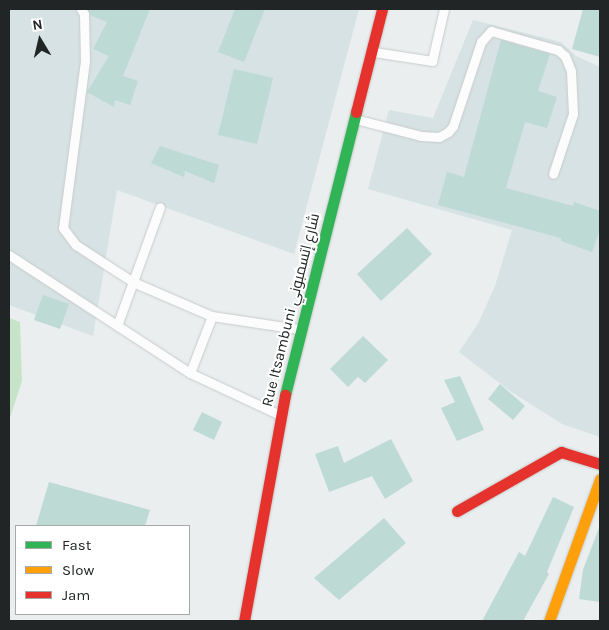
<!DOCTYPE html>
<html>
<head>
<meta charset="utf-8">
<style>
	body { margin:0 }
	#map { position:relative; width:609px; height:630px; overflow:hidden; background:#eaeeee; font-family:Karla,Cairo,sans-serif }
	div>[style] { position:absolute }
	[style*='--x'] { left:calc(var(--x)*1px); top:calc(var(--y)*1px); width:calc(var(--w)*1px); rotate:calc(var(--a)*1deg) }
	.built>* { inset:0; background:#d6e2e3 }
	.green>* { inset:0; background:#c7e4c9 }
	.building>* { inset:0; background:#bddad4 }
	.roads { filter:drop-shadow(0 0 1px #c8cbcb) drop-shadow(0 0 1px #c8cbcb) }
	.lane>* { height:9px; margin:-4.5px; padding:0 4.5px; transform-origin:4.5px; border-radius:4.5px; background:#fcfcfc }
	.fast>* { height:11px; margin:-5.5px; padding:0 5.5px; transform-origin:5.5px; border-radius:5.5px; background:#30b455 }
	.slow>* { height:11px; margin:-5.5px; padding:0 5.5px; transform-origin:5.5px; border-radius:5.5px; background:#ff9f0a }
	.jam>* { height:11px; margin:-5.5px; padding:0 5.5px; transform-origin:5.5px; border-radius:5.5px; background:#e5322d }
	span { translate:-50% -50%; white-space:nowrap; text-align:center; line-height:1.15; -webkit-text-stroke:4px #fff; paint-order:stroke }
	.street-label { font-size:15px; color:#222525 }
	.frame { position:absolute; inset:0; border:10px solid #222525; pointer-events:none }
	.legend { position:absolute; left:15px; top:525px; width:175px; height:90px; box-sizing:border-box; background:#fff; border:1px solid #a7a8a8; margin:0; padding:6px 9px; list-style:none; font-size:15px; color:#222525 }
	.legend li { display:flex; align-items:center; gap:10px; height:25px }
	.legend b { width:25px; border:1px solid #a7a8a8 }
	.north { position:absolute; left:15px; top:15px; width:50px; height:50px; -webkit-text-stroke:4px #fff; paint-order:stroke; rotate:351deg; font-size:14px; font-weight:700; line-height:20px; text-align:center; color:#222525 }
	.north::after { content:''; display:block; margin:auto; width:18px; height:22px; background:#222525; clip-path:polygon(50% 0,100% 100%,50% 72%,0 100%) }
</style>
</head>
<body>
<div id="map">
	<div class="built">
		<i style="clip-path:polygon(9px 9px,359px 9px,294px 254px,117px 190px,93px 336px,9px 305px)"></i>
		<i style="clip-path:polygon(473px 20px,561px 42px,576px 56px,600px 67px,600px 437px,562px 424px,510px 391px,459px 352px,478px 324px,495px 286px,512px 230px,368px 189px,389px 110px,433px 118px)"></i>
	</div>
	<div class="green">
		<i style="clip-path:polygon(9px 318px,20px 322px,22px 381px,9px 421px)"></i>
	</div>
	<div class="building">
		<i style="clip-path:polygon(88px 9px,150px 9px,123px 76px,138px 81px,130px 105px,115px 100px,114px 107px,87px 92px,109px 56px,93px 49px,107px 22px,90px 15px)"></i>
		<i style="clip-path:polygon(235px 9px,265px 9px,244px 62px,218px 52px)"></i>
		<i style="clip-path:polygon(583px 9px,600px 9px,600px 57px,572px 49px)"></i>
		<i style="clip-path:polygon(501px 40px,550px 54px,538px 91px,557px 97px,547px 128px,525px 122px,506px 188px,573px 206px,574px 202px,600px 211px,600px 229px,592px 252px,561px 241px,561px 238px,438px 205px,447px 172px,464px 177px)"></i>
		<i style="clip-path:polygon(234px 69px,273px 78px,257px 144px,218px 135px)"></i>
		<i style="clip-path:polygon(160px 146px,219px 165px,214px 183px,185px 171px,184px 177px,151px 163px)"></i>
		<i style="clip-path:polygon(407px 228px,432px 254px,381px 301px,357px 274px)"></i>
		<i style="clip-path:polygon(43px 295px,69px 304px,60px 329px,34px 320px)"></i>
		<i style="clip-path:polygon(363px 336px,388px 360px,365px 383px,358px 377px,348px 387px,330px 369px)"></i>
		<i style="clip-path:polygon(460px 376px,484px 430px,457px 441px,441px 408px,455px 402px,444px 380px)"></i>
		<i style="clip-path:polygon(500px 384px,525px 406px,513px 420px,488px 399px)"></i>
		<i style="clip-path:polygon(202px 412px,222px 422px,214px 440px,193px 430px)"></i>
		<i style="clip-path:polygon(391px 439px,413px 481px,385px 499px,372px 476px,329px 492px,315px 454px,338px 446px,344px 463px)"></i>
		<i style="clip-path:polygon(49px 482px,150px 510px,145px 526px,36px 526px)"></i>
		<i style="clip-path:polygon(553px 497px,574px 507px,547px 572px,549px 574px,523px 621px,482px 621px,519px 552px,525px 556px)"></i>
		<i style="clip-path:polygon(384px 518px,406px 543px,339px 600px,314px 578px)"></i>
		<i style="clip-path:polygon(600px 525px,600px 602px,579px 599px,583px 570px)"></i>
	</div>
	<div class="roads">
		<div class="lane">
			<i style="--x:81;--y:9;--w:6;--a:59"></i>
			<i style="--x:84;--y:14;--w:47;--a:88.8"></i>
			<i style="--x:85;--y:61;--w:168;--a:97.5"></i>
			<i style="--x:63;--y:228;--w:21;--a:53"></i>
			<i style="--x:76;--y:245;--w:68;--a:33"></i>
			<i style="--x:133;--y:282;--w:86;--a:23.3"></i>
			<i style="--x:212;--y:316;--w:87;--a:8.6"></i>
			<i style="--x:374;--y:52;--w:59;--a:8.8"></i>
			<i style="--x:432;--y:61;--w:53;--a:-77"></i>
			<i style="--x:355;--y:119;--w:68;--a:14.4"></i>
			<i style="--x:421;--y:136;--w:18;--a:3"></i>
			<i style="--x:439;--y:137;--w:10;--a:-29"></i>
			<i style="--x:448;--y:132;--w:8;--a:-50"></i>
			<i style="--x:453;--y:126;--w:89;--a:-71.6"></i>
			<i style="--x:481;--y:42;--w:15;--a:-48"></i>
			<i style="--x:491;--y:31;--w:70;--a:15.8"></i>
			<i style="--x:558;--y:50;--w:9;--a:41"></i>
			<i style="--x:565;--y:56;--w:16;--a:68"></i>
			<i style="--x:571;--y:71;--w:43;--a:87.3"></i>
			<i style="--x:573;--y:114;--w:63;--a:108.4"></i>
			<i style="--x:9;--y:255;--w:216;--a:33.1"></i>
			<i style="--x:190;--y:373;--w:97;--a:25"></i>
			<i style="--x:118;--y:323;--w:123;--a:-70.1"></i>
			<i style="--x:190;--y:373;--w:61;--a:-68.9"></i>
		</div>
		<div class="fast">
			<i style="--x:285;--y:395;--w:292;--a:-75.9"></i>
		</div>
		<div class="slow">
			<i style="--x:549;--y:621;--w:151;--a:-70.2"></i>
		</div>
		<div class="jam">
			<i style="--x:356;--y:112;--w:106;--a:-75.8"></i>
			<i style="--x:457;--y:511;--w:120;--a:-29.6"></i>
			<i style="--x:561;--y:452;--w:41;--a:17.1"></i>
			<i style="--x:244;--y:621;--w:230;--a:-79.7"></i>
		</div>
	</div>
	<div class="street-label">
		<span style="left:291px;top:310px;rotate:-76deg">Rue Itsambuni شارع إتسمبوني</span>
	</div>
	<div class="frame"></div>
	<ul class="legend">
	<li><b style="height:6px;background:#30b455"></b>Fast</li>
	<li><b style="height:6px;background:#ff9f0a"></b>Slow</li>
	<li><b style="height:6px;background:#e5322d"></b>Jam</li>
	</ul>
	<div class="north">N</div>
</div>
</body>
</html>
